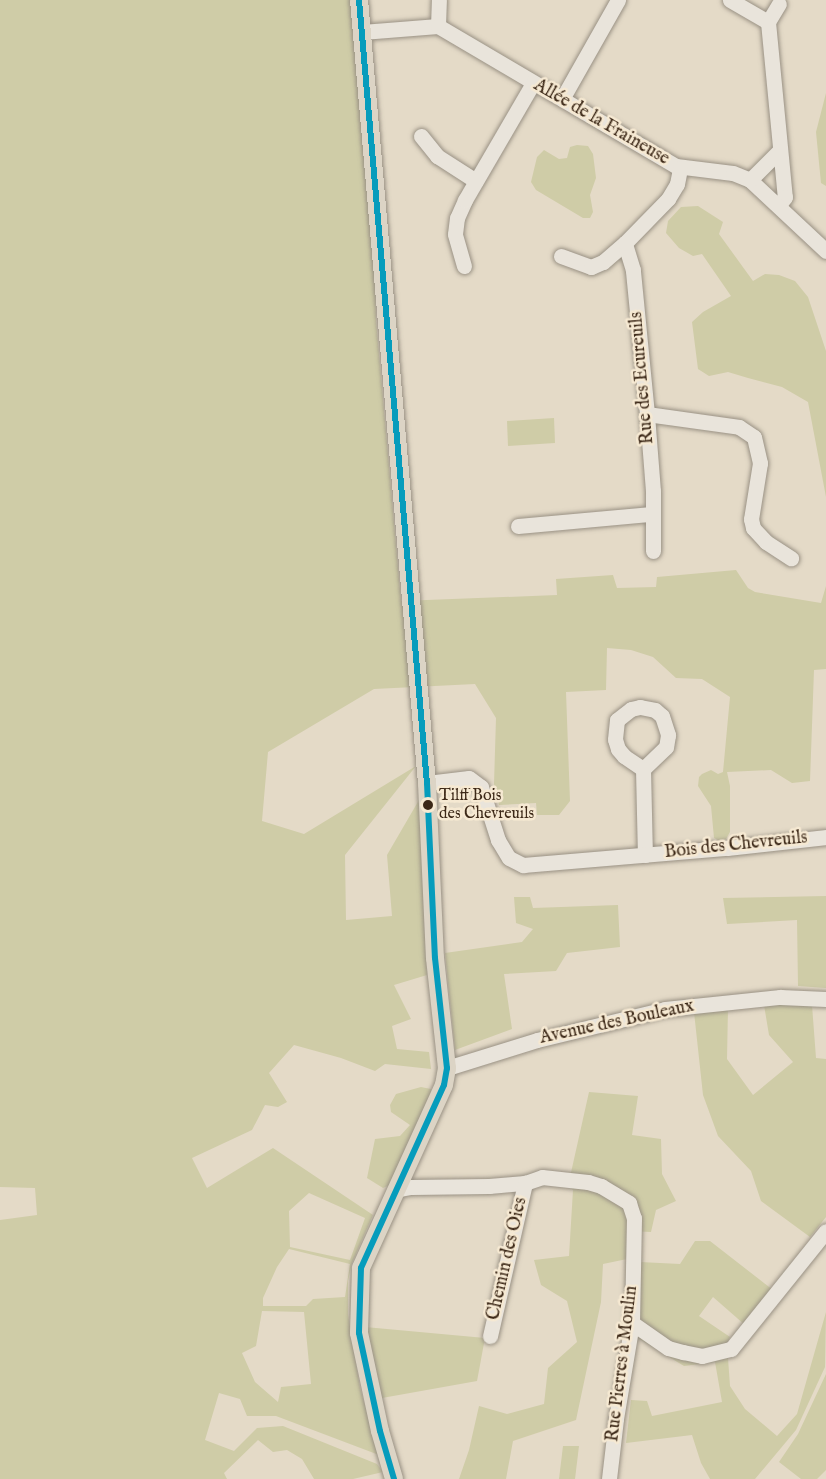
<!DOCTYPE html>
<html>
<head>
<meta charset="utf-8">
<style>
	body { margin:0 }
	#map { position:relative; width:826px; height:1479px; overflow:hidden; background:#e4dac7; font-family:"IM FELL English",serif }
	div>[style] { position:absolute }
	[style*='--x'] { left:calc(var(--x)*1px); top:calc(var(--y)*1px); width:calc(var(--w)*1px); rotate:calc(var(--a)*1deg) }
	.green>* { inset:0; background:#cfcca7 }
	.roads { filter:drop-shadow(0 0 2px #999184) drop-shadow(0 0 2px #999184) }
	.minor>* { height:15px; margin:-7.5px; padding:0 7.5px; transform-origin:7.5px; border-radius:7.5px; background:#e9e4db }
	.major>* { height:18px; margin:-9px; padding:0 9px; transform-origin:9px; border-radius:9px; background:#dcd4c5 }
	.bus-1>* { height:6px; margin:-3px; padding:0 3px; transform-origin:3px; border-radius:3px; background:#069cbc }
	.dots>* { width:16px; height:16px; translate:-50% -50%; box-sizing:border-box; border:3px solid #f6e9d2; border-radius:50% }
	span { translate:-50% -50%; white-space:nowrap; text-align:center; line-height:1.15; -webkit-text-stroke:5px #f6e9d2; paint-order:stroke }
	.bus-label { font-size:16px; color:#3c2817 }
	.left { translate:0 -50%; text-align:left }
	.street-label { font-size:18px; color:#3c2817 }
</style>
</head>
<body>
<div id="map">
	<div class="green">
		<i style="clip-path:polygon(evenodd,0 0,356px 0,374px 235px,376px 321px,401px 601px,557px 595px,556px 579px,613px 575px,617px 588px,656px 587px,657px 577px,736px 570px,748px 588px,755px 592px,821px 603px,826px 586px,826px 669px,814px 670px,810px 781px,792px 783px,771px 770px,727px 772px,730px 786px,730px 832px,726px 839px,720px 841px,714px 838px,711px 806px,698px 786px,699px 777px,702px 774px,711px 770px,718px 774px,723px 772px,730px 697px,702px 679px,676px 678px,653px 657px,631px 650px,607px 648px,606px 690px,566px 692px,570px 801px,559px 815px,537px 815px,536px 803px,499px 805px,494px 784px,496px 718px,475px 684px,374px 689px,268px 752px,262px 821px,304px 834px,416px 766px,345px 855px,346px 920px,392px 916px,387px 855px,419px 800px,427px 975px,394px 985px,411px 1019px,392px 1026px,397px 1049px,429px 1052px,431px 1069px,385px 1064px,375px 1071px,341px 1058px,294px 1045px,269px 1073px,287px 1102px,278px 1107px,265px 1105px,252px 1130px,192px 1158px,207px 1188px,273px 1148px,373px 1215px,352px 1263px,348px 1281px,348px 1314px,360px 1388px,379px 1455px,276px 1416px,247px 1416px,240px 1399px,219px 1393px,205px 1440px,234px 1451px,257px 1428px,283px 1426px,377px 1464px,383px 1472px,353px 1479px,314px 1479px,302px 1459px,287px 1450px,273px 1452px,258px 1440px,224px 1473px,227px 1479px,0 1479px,0 1220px,37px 1215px,35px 1188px,0 1187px,0 0,309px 1193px,365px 1218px,350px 1260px,290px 1247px,289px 1211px,309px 1193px,0 0,289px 1249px,350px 1264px,345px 1297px,313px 1299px,306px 1306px,263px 1306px,263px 1298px,277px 1267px,289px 1249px,0 0,262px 1311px,304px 1312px,311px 1384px,281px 1387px,278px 1402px,255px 1382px,242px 1353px,256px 1346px,262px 1311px)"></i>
		<i style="clip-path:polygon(826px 93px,826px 186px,821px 183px,816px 132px)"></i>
		<i style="clip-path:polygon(577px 145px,588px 146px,593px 154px,596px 178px,590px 195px,593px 212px,590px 218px,583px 218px,536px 190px,531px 182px,537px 157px,544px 150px,559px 159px,567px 158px,570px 147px)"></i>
		<i style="clip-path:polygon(698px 206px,723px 222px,719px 234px,753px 281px,765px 274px,779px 275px,795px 281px,808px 297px,826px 351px,826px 497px,808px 402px,782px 387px,748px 378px,728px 372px,709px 376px,698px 369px,692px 322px,703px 312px,731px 296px,702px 254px,693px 256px,679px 248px,666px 233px,668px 221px,681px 207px)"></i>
		<i style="clip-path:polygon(554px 418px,555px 443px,508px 446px,507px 421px)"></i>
		<i style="clip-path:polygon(826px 896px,826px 988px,798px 986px,797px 920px,727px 924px,723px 898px)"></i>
		<i style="clip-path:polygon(514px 897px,530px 897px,533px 908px,618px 905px,620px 947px,567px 953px,556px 971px,504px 974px,512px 1029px,455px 1050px,445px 953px,522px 942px,533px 929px,516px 923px)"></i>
		<i style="clip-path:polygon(764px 1005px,812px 1005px,816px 1058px,826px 1059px,826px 1217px,810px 1237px,761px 1201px,751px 1171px,718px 1136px,703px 1095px,694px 1012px,728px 1008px,727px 1059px,753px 1095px,793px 1062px,769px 1035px)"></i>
		<i style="clip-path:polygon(421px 1087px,431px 1089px,431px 1098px,390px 1185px,383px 1188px,367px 1178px,375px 1139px,400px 1136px,410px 1125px,391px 1112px,390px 1105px,396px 1094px)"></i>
		<i style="clip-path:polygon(589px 1092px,638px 1096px,632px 1135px,661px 1139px,662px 1174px,676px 1201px,656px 1210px,651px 1232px,628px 1231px,627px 1259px,603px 1264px,601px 1302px,576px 1420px,513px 1441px,506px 1479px,459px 1479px,469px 1450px,479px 1406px,507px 1414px,544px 1404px,548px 1368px,577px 1342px,567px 1301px,541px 1285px,534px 1260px,569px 1256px,573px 1190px,568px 1186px)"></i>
		<i style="clip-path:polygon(695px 1241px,710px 1241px,773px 1290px,745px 1325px,713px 1297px,699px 1316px,730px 1337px,727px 1344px,730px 1386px,745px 1409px,777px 1436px,797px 1414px,826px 1312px,825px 1367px,796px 1430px,755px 1479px,710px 1479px,701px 1463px,692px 1435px,626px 1443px,631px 1400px,647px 1401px,652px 1416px,722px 1402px,715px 1362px,684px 1366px,636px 1337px,640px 1262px,680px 1264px)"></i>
		<i style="clip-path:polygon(365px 1327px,485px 1338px,477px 1381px,382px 1398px)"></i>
		<i style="clip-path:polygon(826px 1374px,826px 1470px,817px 1479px,801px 1479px,779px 1462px,798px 1434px)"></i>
		<i style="clip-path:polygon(563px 1446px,579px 1446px,575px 1479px,559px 1479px)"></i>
	</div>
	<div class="roads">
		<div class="minor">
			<i style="--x:730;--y:0;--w:44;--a:30.1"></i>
			<i style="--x:768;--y:22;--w:176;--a:84.5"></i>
			<i style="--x:785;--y:197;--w:10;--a:127"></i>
			<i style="--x:768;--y:22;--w:21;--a:-59"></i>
			<i style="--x:438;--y:26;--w:26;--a:-88"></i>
			<i style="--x:362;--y:32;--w:76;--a:-4.5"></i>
			<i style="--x:438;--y:26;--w:276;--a:30.5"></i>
			<i style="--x:676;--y:166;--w:57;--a:7"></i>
			<i style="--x:733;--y:173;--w:18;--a:22"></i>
			<i style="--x:750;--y:180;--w:104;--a:43.1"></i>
			<i style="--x:562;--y:99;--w:114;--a:-60.5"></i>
			<i style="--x:421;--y:136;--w:26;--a:51"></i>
			<i style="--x:437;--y:156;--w:46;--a:32.7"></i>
			<i style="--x:750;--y:180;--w:41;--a:-45"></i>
			<i style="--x:561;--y:256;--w:32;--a:20"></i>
			<i style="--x:591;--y:267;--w:13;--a:-23"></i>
			<i style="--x:603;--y:262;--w:29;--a:-41"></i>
			<i style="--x:464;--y:266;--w:33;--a:-106"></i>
			<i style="--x:455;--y:234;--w:16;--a:-83"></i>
			<i style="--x:457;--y:218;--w:20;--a:-66"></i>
			<i style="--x:465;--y:200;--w:135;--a:-59.8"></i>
			<i style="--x:647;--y:414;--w:93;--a:8"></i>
			<i style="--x:739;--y:427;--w:18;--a:34"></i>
			<i style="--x:754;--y:437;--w:27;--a:77"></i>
			<i style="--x:760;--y:463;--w:57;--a:99.1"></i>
			<i style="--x:751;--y:519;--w:9;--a:77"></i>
			<i style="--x:753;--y:528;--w:19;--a:47"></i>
			<i style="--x:766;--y:542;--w:30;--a:33"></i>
			<i style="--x:518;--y:526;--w:134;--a:-5.2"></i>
			<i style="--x:653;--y:551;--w:60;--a:-90"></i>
			<i style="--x:653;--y:491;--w:77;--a:-94.5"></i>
			<i style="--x:647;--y:414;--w:145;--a:-95.6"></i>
			<i style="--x:633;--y:270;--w:28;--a:-107"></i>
			<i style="--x:625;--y:243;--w:62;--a:-45.7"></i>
			<i style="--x:668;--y:199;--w:17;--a:-59"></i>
			<i style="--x:677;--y:184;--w:16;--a:-79"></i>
			<i style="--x:640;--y:707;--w:15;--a:11"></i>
			<i style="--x:655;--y:710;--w:9;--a:41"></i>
			<i style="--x:662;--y:716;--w:20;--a:72"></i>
			<i style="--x:668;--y:735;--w:12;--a:99"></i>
			<i style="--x:666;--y:747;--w:32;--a:136"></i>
			<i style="--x:643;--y:769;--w:23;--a:-146"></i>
			<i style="--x:624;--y:756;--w:9;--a:-131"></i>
			<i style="--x:618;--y:749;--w:10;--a:-107"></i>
			<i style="--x:615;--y:739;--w:19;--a:-84"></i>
			<i style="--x:617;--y:720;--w:18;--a:-38"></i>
			<i style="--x:631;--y:709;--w:9;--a:-13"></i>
			<i style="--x:643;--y:769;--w:86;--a:88.7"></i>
			<i style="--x:427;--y:783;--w:42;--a:-6.8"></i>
			<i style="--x:469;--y:778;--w:15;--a:37"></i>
			<i style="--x:481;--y:787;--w:56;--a:72.2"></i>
			<i style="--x:498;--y:840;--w:21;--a:59"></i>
			<i style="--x:509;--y:858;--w:16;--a:27"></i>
			<i style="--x:523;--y:865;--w:205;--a:-4.8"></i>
			<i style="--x:727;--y:848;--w:100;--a:-6.3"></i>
			<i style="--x:447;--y:1068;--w:94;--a:-17.3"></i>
			<i style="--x:537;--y:1040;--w:132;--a:-13.6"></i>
			<i style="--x:665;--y:1009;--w:116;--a:-6"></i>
			<i style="--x:780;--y:997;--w:46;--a:2.5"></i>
			<i style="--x:395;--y:1190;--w:16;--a:-11"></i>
			<i style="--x:411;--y:1187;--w:78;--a:-0.7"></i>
			<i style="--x:489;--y:1186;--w:36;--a:-5"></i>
			<i style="--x:525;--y:1183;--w:18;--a:-19"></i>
			<i style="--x:542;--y:1177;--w:46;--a:6.2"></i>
			<i style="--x:588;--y:1182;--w:14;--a:17"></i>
			<i style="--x:601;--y:1186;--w:33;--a:31"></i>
			<i style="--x:629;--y:1203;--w:16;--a:72"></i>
			<i style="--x:634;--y:1218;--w:105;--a:91.1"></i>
			<i style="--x:632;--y:1323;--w:97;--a:99.5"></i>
			<i style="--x:616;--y:1419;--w:60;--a:96.7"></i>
			<i style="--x:632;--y:1323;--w:44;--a:34.8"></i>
			<i style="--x:668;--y:1348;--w:16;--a:15"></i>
			<i style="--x:683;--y:1352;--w:19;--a:12"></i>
			<i style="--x:702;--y:1356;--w:30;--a:-14"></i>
			<i style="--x:731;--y:1349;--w:151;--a:-51.2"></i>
			<i style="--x:490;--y:1336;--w:157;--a:-77.1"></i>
		</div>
		<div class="major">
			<i style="--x:359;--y:0;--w:786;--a:85.04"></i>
			<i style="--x:427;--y:783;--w:175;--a:87.4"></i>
			<i style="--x:435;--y:958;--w:111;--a:83.8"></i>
			<i style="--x:447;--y:1068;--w:17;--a:100"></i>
			<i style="--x:444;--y:1085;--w:201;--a:114.4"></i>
			<i style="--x:361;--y:1268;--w:65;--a:91.8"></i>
			<i style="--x:359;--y:1333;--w:100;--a:77.9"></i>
			<i style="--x:380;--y:1431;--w:50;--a:73.7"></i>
		</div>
	</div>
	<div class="bus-1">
		<i style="--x:359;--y:0;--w:786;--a:85.04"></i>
		<i style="--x:427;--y:783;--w:175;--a:87.4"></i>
		<i style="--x:435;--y:958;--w:111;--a:83.8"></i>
		<i style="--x:447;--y:1068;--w:17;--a:100"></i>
		<i style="--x:444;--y:1085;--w:201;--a:114.4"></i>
		<i style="--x:361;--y:1268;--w:65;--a:91.8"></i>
		<i style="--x:359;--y:1333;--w:100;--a:77.9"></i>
		<i style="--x:380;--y:1431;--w:50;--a:73.7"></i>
	</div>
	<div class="dots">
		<i style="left:428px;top:805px;background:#3c2817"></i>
	</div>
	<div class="bus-label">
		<span class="left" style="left:439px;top:805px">Tilff Bois<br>des Chevreuils</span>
	</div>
	<div class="street-label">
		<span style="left:601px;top:123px;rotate:30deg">Allée de la Fraineuse</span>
		<span style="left:643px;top:378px;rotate:-95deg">Rue des Ecureuils</span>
		<span style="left:736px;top:846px;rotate:-6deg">Bois des Chevreuils</span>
		<span style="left:617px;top:1023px;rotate:-12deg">Avenue des Bouleaux</span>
		<span style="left:508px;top:1259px;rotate:-77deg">Chemin des Oies</span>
		<span style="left:623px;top:1364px;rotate:-83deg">Rue Pierres à Moulin</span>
	</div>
</div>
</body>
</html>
